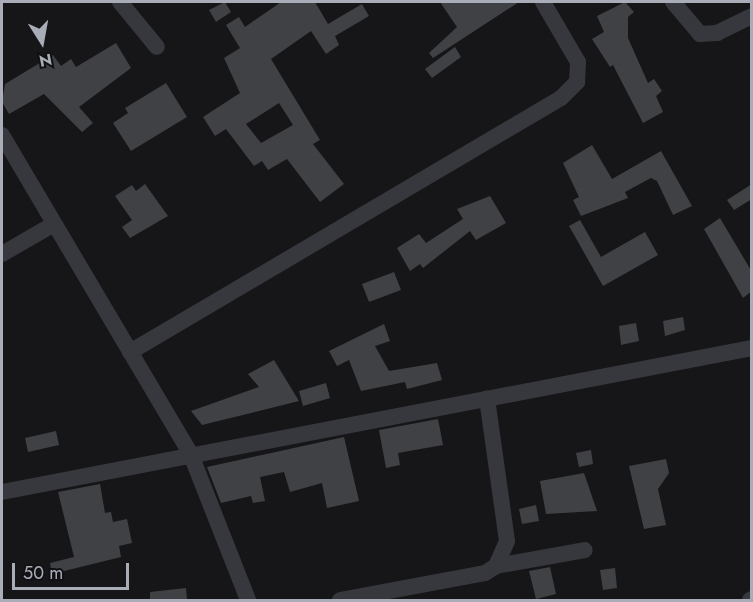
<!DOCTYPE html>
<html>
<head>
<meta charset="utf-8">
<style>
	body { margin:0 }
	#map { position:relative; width:753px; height:602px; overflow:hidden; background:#161618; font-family:Jost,sans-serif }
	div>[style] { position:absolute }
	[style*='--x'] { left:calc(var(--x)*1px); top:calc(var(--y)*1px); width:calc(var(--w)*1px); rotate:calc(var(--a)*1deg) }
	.building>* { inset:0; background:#404145 }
	.minor>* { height:16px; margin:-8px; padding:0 8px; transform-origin:8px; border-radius:8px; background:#37383d }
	span { translate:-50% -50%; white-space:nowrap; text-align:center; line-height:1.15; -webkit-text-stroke:5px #111113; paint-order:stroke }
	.frame { position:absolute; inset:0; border:3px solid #a8adb8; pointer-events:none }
	.north { position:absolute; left:12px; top:12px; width:60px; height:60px; -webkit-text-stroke:4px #111113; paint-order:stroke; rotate:169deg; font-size:16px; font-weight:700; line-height:24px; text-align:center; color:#a8adb8 }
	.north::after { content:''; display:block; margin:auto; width:21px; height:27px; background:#a8adb8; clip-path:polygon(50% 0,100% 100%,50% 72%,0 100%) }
	.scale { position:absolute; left:12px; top:563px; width:117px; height:27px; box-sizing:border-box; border:3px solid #a8adb8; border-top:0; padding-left:8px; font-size:18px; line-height:21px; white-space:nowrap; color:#a8adb8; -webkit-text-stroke:4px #111113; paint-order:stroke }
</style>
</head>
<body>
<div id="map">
	<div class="building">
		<i style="clip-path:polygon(225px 2px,231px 12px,216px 22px,209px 10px)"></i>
		<i style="clip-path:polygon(evenodd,281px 2px,315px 2px,328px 24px,362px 4px,369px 16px,335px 36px,339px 45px,326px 54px,311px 31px,271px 59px,320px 140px,313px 144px,344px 184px,320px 202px,287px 159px,268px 170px,262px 161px,254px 166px,226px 129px,215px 136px,203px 117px,240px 93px,224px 58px,240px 48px,226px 25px,239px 17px,245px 27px,281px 2px,279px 103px,293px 125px,261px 143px,246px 124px,279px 103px)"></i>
		<i style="clip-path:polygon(440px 2px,519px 2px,433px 58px,429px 53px,457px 27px)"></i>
		<i style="clip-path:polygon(625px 2px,634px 12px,628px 17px,628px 38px,648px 83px,654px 79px,662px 91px,656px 96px,663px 112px,643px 123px,613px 65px,610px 67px,592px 39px,604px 32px,597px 16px)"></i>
		<i style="clip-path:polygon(116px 43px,131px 68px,79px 107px,93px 123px,82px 132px,44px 94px,9px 114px,2px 102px,5px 84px,53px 55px,61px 66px,71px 59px,76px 67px)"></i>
		<i style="clip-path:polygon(455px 47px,461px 57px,432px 78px,425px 69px)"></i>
		<i style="clip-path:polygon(166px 83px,187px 117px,131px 151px,113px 123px,128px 113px,125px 108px)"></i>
		<i style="clip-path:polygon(592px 145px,612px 179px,661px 151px,692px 206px,673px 215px,657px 181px,651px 178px,625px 192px,628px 198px,581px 216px,573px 200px,579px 197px,563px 163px)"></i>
		<i style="clip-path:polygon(145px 184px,168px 216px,130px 238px,122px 227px,132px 220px,115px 196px,132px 185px,136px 191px)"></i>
		<i style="clip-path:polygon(752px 184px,752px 199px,734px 210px,727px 200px)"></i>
		<i style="clip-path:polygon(490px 196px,506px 223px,476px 240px,470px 231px,423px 268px,420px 264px,410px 271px,397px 248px,419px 234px,426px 243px,463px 219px,457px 209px)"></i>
		<i style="clip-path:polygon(720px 218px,752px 272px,752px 291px,743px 298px,704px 229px)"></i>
		<i style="clip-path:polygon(580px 220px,601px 257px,645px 232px,658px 255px,603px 286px,569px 226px)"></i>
		<i style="clip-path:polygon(394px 272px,401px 290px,369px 302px,362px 284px)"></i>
		<i style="clip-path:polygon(683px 317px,685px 330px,665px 336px,663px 321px)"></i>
		<i style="clip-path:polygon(636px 323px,639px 341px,621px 345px,619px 326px)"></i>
		<i style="clip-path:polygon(384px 324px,390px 341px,375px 346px,389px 371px,437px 363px,442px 380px,407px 389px,405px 382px,361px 391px,349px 360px,337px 366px,329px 351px)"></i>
		<i style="clip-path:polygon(274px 360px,299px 401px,202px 425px,191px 411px,259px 387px,248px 374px)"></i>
		<i style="clip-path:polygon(326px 383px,330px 398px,303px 406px,299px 391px)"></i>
		<i style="clip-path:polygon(438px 419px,443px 445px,398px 453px,400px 465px,386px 468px,379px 430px)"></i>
		<i style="clip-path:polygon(56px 431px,59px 445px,28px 452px,25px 438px)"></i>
		<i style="clip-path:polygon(344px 437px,359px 501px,327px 508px,322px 483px,290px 492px,284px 472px,260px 477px,265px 501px,253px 503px,251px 496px,221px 503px,207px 467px)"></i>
		<i style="clip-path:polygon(591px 450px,593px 464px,579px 467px,576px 453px)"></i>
		<i style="clip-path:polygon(666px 459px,669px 473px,658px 489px,666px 525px,644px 529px,629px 466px)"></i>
		<i style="clip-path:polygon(584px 473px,597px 511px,546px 514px,540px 481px)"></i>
		<i style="clip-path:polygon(100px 484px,105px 513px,111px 512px,113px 522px,127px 519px,132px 543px,119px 546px,121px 557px,52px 574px,50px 563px,74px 557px,58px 492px)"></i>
		<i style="clip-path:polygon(536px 505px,539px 521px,522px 524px,519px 509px)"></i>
		<i style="clip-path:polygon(550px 567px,556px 594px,536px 599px,529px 571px)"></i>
		<i style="clip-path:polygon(615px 568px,617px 588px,603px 590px,600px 570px)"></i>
		<i style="clip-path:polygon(186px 588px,187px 600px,150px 600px,150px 592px)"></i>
	</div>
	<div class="minor">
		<i style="--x:120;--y:2;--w:58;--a:50.6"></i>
		<i style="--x:673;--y:2;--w:42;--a:49.8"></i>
		<i style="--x:700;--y:34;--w:17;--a:-3"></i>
		<i style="--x:717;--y:33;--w:39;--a:-26"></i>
		<i style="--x:2;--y:135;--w:372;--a:59.4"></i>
		<i style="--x:191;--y:455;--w:156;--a:68.5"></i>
		<i style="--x:2;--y:254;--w:60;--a:-30"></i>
		<i style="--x:130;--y:352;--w:500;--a:-30.51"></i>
		<i style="--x:561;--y:98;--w:23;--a:-45"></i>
		<i style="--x:577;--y:82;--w:20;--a:-87"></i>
		<i style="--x:578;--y:62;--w:69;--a:-120.3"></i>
		<i style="--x:2;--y:492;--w:764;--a:-10.87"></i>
		<i style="--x:496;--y:566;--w:90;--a:-10.2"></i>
		<i style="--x:340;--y:600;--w:147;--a:-10.5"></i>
		<i style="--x:485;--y:573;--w:13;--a:-32"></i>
		<i style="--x:496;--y:566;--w:27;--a:-66"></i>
		<i style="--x:507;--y:541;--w:144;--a:-98"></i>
		<i style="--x:750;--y:600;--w:2;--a:-27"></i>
	</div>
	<div class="frame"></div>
	<div class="north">N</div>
	<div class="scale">50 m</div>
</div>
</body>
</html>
